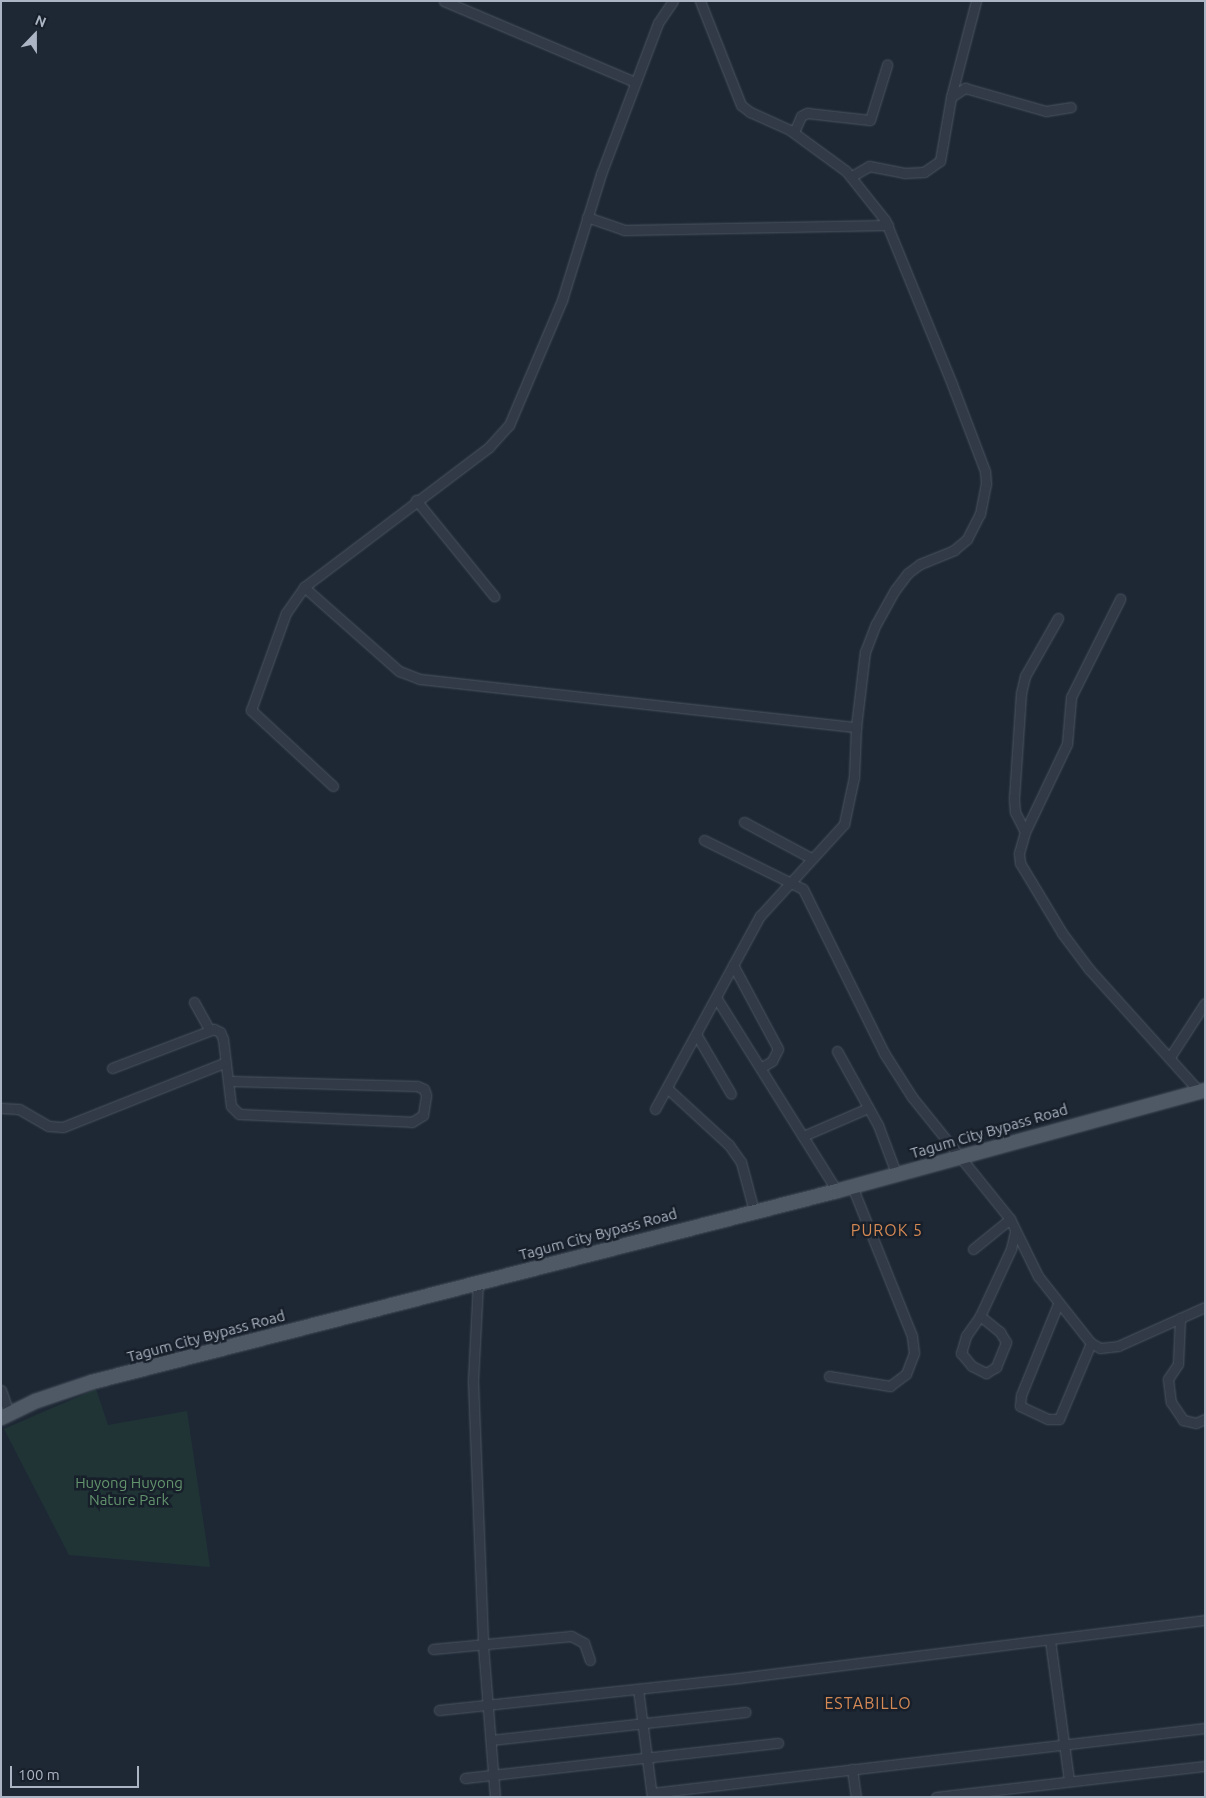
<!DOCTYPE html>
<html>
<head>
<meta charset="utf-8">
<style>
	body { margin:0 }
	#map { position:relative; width:1206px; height:1798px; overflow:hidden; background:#1e2835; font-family:Ubuntu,sans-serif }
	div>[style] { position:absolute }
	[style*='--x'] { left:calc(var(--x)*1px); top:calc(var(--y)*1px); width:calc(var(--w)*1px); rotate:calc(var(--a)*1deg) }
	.green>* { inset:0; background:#203436 }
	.roads { filter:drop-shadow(0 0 1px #4c5561) drop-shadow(0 0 1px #4c5561) }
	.street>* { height:9px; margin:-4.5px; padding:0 4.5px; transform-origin:4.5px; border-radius:4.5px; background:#313a46 }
	.primary>* { height:14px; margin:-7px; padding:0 7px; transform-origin:7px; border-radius:7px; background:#4f5966 }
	span { translate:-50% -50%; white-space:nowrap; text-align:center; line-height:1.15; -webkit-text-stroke:5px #171f2a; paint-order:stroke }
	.street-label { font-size:15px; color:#abb5c3 }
	.park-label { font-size:15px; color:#63936d }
	.neighbourhood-label { font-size:16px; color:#d58954; letter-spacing:1px }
	.frame { position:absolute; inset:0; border:2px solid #abb5c3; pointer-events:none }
	.north { position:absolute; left:10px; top:10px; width:50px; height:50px; -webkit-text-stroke:4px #171f2a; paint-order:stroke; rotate:22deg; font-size:14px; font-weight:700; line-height:20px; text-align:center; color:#abb5c3 }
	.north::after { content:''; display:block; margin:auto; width:18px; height:22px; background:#abb5c3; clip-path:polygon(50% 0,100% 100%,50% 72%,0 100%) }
	.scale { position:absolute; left:10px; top:1766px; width:129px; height:22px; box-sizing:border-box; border:2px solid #abb5c3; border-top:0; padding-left:6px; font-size:15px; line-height:18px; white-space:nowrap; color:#abb5c3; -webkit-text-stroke:4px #171f2a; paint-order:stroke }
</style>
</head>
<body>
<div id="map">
	<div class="green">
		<i style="clip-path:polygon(96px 1389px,108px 1425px,187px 1411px,210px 1567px,69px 1555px,4px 1429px)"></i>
	</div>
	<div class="roads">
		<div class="street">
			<i style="--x:444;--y:1;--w:207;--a:23"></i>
			<i style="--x:951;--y:97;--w:17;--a:-33"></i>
			<i style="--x:965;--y:88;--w:84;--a:15.9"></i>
			<i style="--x:1046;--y:111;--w:25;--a:-9"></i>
			<i style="--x:794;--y:132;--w:17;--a:-66"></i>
			<i style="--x:801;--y:116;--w:7;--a:-27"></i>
			<i style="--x:807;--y:113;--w:63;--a:6.3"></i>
			<i style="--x:870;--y:120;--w:58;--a:-72.8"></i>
			<i style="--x:852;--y:176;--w:20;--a:-30"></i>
			<i style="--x:869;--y:166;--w:36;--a:11"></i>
			<i style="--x:904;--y:173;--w:20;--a:-3"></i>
			<i style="--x:924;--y:172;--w:19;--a:-35"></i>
			<i style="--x:940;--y:161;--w:65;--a:-80.2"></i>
			<i style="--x:951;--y:97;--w:99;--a:-75.4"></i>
			<i style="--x:587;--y:217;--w:39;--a:19"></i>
			<i style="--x:624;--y:230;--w:264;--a:-1.1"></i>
			<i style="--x:416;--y:500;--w:124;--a:50.9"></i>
			<i style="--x:304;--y:587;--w:127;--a:41.5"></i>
			<i style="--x:399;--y:671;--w:22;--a:21"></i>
			<i style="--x:420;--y:679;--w:439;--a:6.3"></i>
			<i style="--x:1058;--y:618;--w:67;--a:119.6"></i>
			<i style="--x:1025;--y:676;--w:17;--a:103"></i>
			<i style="--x:1021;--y:693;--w:106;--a:93.8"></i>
			<i style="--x:1014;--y:799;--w:13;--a:86"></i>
			<i style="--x:1015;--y:812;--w:22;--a:63"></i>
			<i style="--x:1025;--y:832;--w:22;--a:106"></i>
			<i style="--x:1019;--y:853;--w:10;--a:84"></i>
			<i style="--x:1020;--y:863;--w:82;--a:59"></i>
			<i style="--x:1062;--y:933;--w:45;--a:53.1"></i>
			<i style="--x:1089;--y:969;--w:164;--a:48"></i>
			<i style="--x:333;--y:786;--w:112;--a:-137.2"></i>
			<i style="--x:251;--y:710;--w:103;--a:-70.2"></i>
			<i style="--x:286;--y:613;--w:32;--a:-55"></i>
			<i style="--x:304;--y:587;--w:232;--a:-37.1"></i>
			<i style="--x:489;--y:447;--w:30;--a:-48"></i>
			<i style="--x:509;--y:425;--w:136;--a:-67"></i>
			<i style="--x:562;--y:300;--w:132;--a:-72.8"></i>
			<i style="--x:601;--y:174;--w:161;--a:-69.3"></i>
			<i style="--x:658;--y:23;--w:27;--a:-56"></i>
			<i style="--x:744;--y:822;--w:76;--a:28.2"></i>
			<i style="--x:1025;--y:832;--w:98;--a:-64.5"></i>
			<i style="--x:1067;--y:744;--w:47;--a:-85.1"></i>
			<i style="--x:1071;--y:697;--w:110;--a:-63.4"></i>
			<i style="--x:704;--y:840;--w:110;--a:26.3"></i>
			<i style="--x:803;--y:889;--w:183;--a:63.7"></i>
			<i style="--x:884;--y:1053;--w:52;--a:57.5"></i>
			<i style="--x:912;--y:1097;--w:156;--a:51.2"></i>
			<i style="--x:1010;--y:1219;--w:64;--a:63.8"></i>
			<i style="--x:1038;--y:1276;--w:85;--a:51.7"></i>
			<i style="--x:1091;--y:1343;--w:10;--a:29"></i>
			<i style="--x:1100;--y:1348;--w:18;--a:-6"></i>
			<i style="--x:1118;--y:1346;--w:95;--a:-24.1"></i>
			<i style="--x:733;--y:965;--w:95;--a:61.8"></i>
			<i style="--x:778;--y:1049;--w:13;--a:117"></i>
			<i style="--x:772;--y:1061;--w:12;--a:149"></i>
			<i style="--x:717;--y:999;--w:226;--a:58"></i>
			<i style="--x:194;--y:1002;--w:31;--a:61"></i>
			<i style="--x:696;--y:1034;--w:69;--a:59.7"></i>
			<i style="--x:837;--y:1051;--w:85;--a:61"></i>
			<i style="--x:878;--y:1125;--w:51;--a:69.4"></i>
			<i style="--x:1170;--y:1057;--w:64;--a:-57.1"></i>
			<i style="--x:112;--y:1068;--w:109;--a:-20.9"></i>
			<i style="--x:214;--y:1029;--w:7;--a:27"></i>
			<i style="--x:220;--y:1032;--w:8;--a:67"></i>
			<i style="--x:223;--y:1039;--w:67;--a:83.2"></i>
			<i style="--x:231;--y:1106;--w:11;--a:45"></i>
			<i style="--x:239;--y:1114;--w:173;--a:2.6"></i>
			<i style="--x:412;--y:1122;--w:13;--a:-32"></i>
			<i style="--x:423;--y:1115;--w:20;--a:-81"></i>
			<i style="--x:426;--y:1095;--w:6;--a:-108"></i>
			<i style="--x:424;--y:1089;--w:8;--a:-157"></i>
			<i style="--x:417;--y:1086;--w:187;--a:-178.5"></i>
			<i style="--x:668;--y:1089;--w:83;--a:42.6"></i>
			<i style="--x:729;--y:1145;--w:21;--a:55"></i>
			<i style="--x:741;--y:1162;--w:51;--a:75.1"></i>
			<i style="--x:1;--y:1108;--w:18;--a:3"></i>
			<i style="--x:19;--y:1109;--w:34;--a:30"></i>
			<i style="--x:49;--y:1126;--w:14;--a:4"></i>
			<i style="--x:63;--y:1127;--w:175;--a:-21.7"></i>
			<i style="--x:655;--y:1109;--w:220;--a:-61.5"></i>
			<i style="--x:760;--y:916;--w:125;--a:-47.6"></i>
			<i style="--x:844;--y:824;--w:48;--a:-78"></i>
			<i style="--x:854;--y:777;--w:50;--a:-87.7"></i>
			<i style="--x:856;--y:727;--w:76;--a:-83.2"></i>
			<i style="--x:865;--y:652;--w:30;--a:-69"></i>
			<i style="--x:876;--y:624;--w:39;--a:-61"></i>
			<i style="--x:895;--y:590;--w:21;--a:-53"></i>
			<i style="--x:908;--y:573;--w:15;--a:-37"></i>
			<i style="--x:920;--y:564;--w:37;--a:-22"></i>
			<i style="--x:954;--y:550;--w:17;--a:-40"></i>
			<i style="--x:967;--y:539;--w:28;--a:-63"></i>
			<i style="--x:980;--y:514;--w:31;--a:-79"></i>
			<i style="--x:986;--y:484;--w:13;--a:-94"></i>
			<i style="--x:985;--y:471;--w:93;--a:-110.8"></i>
			<i style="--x:952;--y:384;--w:177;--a:-112.2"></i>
			<i style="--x:885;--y:220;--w:63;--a:-128.5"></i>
			<i style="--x:846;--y:171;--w:69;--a:-143.8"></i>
			<i style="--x:790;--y:130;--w:44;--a:-155.8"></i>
			<i style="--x:750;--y:112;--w:11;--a:-142"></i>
			<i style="--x:741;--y:105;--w:112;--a:-111.5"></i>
			<i style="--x:803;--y:1136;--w:71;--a:-23.3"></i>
			<i style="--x:973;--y:1249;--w:48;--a:-39"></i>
			<i style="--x:478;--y:1282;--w:99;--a:92.9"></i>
			<i style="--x:473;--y:1381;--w:264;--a:87.8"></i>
			<i style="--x:483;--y:1645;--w:152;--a:85.5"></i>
			<i style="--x:1058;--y:1304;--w:98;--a:112.1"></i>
			<i style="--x:1021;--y:1395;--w:11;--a:95"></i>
			<i style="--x:1020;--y:1406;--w:31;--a:25"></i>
			<i style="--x:1048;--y:1419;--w:11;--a:0"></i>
			<i style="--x:1059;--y:1419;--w:82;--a:-67.2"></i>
			<i style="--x:980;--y:1316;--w:24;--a:125"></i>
			<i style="--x:966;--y:1336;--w:18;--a:106"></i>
			<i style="--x:961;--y:1353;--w:17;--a:50"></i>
			<i style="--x:972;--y:1366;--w:16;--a:27"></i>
			<i style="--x:986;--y:1373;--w:12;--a:-31"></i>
			<i style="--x:996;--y:1367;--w:27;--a:-68"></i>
			<i style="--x:1006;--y:1342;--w:12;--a:-121"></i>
			<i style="--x:1000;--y:1332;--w:26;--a:-141"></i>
			<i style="--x:980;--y:1316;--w:74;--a:-65.2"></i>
			<i style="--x:1011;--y:1249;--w:17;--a:-77"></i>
			<i style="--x:1180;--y:1318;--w:46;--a:92.5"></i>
			<i style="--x:1178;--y:1364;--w:18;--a:124"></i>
			<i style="--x:1168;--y:1379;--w:23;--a:83"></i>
			<i style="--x:1171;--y:1402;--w:22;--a:56"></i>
			<i style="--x:1183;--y:1420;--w:13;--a:13"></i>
			<i style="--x:1196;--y:1423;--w:10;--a:-24"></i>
			<i style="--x:829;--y:1376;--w:62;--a:9.3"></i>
			<i style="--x:890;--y:1386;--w:20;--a:-37"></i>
			<i style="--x:906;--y:1374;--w:22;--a:-69"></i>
			<i style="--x:914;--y:1353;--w:17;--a:-97"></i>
			<i style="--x:912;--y:1336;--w:162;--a:-111.8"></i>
			<i style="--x:1;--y:1390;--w:24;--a:71"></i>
			<i style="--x:1050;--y:1640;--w:142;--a:82.3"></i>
			<i style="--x:433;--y:1649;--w:139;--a:-5.4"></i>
			<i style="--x:571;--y:1636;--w:15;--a:28"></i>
			<i style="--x:584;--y:1643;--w:18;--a:71"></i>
			<i style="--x:638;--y:1689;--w:109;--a:82.6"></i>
			<i style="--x:439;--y:1710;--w:302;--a:-6.1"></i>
			<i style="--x:739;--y:1678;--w:470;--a:-7.1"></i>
			<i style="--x:491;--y:1740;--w:256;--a:-6.3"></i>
			<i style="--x:852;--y:1769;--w:28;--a:82"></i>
			<i style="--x:465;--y:1778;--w:315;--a:-6.4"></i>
			<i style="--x:652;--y:1793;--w:557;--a:-6.7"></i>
			<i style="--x:936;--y:1797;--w:271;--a:-6.6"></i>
		</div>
		<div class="primary">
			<i style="--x:1;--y:1418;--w:39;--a:-26"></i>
			<i style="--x:36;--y:1401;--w:59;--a:-18.7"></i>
			<i style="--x:92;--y:1382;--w:769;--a:-14.38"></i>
			<i style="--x:837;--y:1191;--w:382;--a:-15.3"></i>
		</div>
	</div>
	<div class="street-label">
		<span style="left:989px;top:1131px;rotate:-16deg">Tagum City Bypass Road</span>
		<span style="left:598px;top:1234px;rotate:-15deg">Tagum City Bypass Road</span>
		<span style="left:206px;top:1336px;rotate:-15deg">Tagum City Bypass Road</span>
	</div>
	<div class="park-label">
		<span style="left:129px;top:1491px">Huyong Huyong<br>Nature Park</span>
	</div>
	<div class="neighbourhood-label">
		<span style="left:887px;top:1230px">PUROK 5</span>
		<span style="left:868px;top:1703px">ESTABILLO</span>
	</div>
	<div class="frame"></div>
	<div class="north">N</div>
	<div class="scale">100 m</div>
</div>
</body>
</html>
